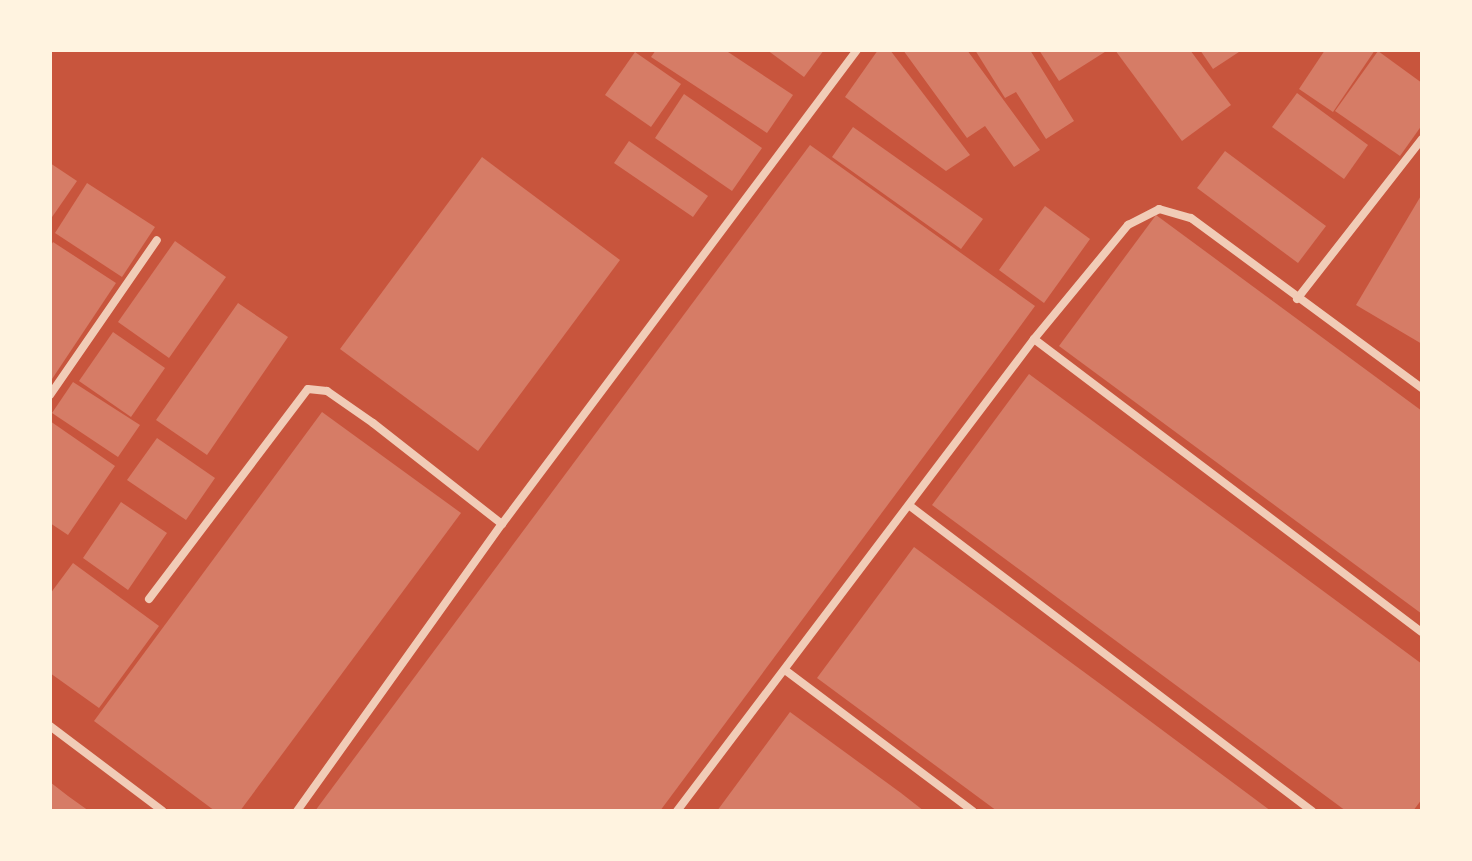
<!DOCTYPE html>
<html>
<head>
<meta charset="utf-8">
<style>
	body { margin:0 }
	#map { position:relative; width:1472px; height:861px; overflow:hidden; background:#c8553d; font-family:"Titillium Web",sans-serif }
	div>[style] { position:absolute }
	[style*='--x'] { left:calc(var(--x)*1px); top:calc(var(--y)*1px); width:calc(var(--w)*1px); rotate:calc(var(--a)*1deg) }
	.building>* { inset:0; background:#d67c66 }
	.minor>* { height:8px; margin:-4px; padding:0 4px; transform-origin:4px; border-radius:4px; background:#f1ccb7 }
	span { translate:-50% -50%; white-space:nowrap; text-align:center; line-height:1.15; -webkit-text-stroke:6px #fff3e0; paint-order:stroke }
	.frame { position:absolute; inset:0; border:52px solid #fff3e0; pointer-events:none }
</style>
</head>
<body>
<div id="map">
	<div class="building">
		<i style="clip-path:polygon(656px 50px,725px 50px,793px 95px,767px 133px,651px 57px)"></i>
		<i style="clip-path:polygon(767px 50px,824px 50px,804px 77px)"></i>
		<i style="clip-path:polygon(878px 50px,890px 50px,970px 155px,946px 171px,845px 97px)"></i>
		<i style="clip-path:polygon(903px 50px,967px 50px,1040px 150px,1014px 167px,985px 126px,967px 138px)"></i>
		<i style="clip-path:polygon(975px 50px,1030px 50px,1074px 121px,1046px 139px,1016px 92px,1005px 98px)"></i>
		<i style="clip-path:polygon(1039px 50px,1108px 50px,1059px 81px)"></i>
		<i style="clip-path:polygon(1115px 50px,1190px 50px,1231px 105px,1182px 141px)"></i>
		<i style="clip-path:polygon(1200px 50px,1242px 50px,1213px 69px)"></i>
		<i style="clip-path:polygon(1325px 50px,1375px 50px,1333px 112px,1299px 89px)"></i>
		<i style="clip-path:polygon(1378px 51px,1422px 83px,1422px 125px,1400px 156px,1335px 111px)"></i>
		<i style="clip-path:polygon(635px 52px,681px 84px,651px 127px,605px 95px)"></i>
		<i style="clip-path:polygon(1297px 93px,1368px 145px,1344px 179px,1272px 127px)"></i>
		<i style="clip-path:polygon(684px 94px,762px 148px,732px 191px,655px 138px)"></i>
		<i style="clip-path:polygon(853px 127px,983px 219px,961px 249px,832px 157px)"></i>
		<i style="clip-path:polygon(629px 141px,708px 196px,693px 217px,614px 163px)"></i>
		<i style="clip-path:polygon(810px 145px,1035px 306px,991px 366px,660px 811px,315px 811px)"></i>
		<i style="clip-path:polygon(1225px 151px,1326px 226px,1298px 263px,1197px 188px)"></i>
		<i style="clip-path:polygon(482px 157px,620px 260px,478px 451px,340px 349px)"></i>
		<i style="clip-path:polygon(50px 163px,77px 181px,50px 220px)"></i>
		<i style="clip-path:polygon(87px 183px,155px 227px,122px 277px,55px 233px)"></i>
		<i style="clip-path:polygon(1422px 194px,1422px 344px,1356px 305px)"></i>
		<i style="clip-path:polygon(1045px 206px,1090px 239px,1044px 303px,999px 270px)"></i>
		<i style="clip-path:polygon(1156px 215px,1422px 411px,1422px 614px,1059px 346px)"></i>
		<i style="clip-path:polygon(175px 241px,226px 277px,169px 358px,118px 322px)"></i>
		<i style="clip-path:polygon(53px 242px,116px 283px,50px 382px,50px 247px)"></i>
		<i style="clip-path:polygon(238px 303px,288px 337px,207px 455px,156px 420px)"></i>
		<i style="clip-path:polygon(113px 332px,165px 368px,131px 417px,79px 381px)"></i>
		<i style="clip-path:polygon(1029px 374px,1422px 664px,1422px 799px,1413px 811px,1346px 811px,932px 505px)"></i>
		<i style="clip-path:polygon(73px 382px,140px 425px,118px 457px,52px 413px)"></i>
		<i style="clip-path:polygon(322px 412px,461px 513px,240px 811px,215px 811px,94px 721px)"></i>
		<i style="clip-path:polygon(50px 421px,115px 466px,68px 535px,50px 523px)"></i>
		<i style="clip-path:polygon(157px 438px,215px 478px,186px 520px,127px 480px)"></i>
		<i style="clip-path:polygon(121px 502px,167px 533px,128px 590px,83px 558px)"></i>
		<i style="clip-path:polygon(914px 547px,1103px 686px,1271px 811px,997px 811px,817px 678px)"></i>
		<i style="clip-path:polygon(73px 563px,159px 626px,99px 708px,50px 673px,50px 594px)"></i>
		<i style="clip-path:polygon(790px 712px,901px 793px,924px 811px,717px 811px)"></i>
		<i style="clip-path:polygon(50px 782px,68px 796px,89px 811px,50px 811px)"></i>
	</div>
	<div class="minor">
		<i style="--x:1297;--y:299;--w:203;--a:-52"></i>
		<i style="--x:1034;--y:339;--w:486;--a:37.1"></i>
		<i style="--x:50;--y:395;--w:188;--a:-55.4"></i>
		<i style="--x:910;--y:506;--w:505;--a:37.19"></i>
		<i style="--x:149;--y:599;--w:263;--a:-52.9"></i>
		<i style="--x:308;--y:389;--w:19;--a:6"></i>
		<i style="--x:327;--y:391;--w:56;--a:34.8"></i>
		<i style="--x:373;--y:423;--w:164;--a:38.1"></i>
		<i style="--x:785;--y:670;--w:235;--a:36.9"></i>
		<i style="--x:50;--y:726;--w:141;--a:37"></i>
		<i style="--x:297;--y:811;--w:353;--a:-54.5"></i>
		<i style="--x:502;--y:524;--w:592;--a:-53.17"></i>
		<i style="--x:677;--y:811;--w:592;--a:-52.9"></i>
		<i style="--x:1034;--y:339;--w:148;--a:-50.5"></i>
		<i style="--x:1128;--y:225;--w:35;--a:-27"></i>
		<i style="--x:1159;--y:209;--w:33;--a:16"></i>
		<i style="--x:1191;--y:218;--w:287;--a:36.4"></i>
	</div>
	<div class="frame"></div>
</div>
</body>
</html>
